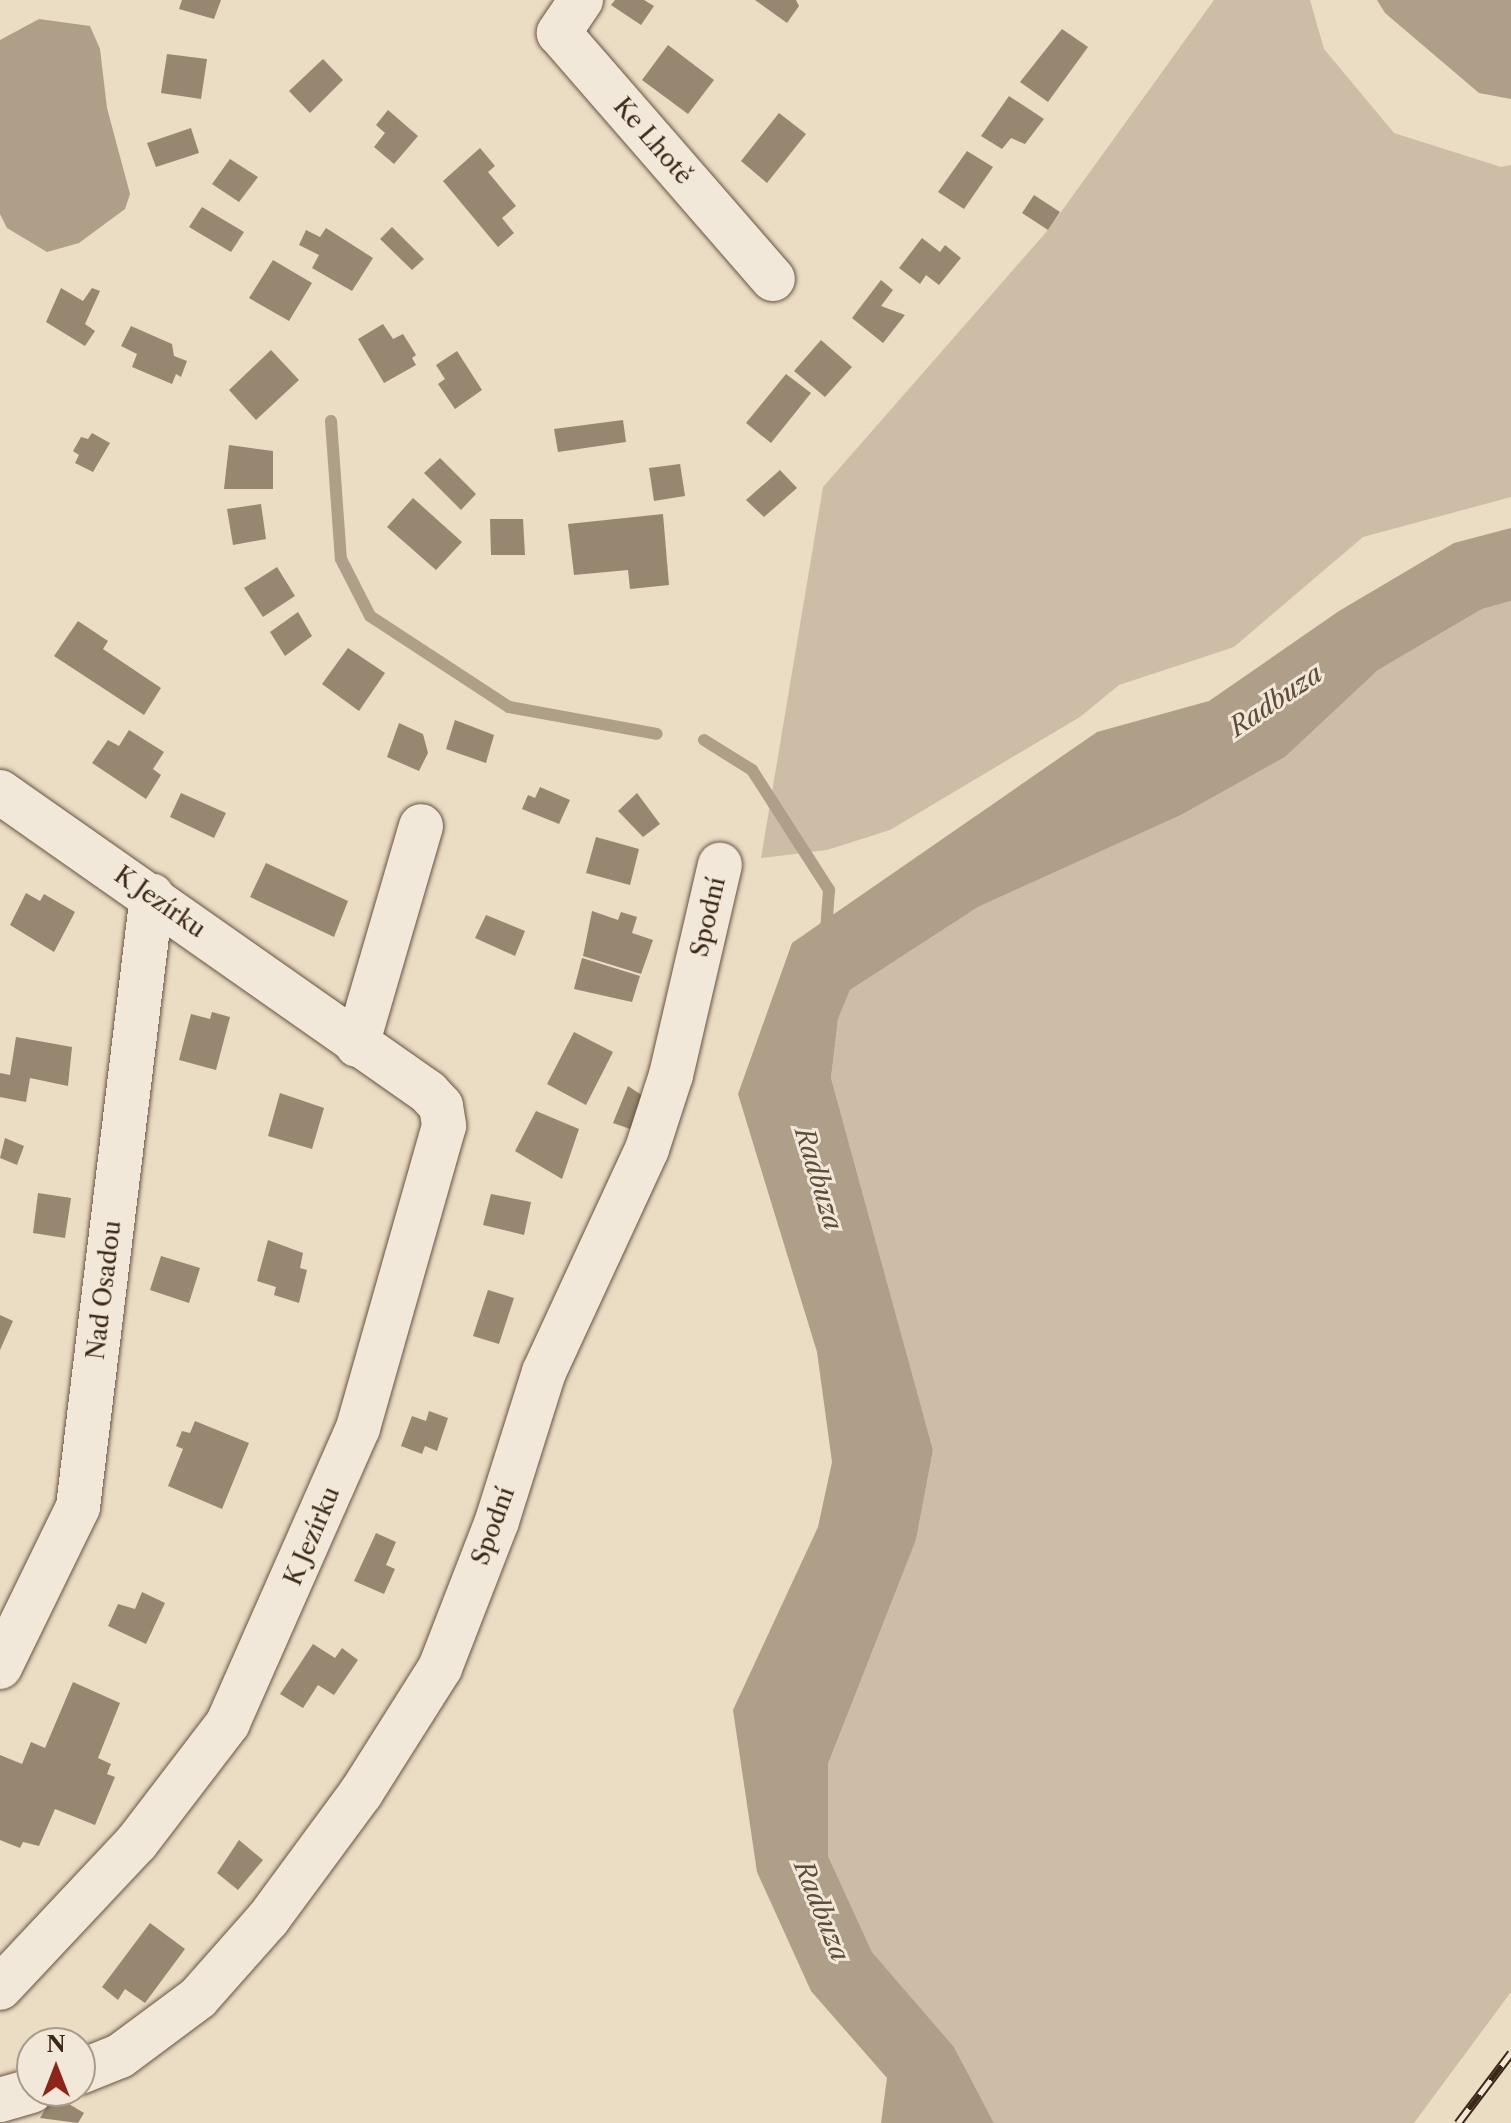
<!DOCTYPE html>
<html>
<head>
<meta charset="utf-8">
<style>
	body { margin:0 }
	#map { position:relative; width:1511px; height:2123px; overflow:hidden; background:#ebdcc4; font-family:"Libre Caslon Text",serif }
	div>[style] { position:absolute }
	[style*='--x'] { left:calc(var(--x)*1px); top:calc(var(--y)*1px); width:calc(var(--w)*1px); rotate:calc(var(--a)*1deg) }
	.green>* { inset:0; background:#cdbda6 }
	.water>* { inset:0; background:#af9f89 }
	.stream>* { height:12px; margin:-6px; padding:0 6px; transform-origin:6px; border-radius:6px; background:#af9f89 }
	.building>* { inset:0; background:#978670 }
	.roads { filter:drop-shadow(0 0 2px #675542) drop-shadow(0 0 2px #675542) }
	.minor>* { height:44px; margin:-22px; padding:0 22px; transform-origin:22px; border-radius:22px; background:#f2e8d9 }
	.rail>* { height:9px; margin-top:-4.5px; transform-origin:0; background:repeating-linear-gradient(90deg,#f2e8d9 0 18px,#3b2816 0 36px); box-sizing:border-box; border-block:2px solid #3b2816 }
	span { translate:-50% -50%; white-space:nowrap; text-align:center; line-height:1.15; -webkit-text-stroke:6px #f2e8d9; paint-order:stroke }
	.street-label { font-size:24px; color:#3b2816 }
	.water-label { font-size:26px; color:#5e4c38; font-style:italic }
	.north { position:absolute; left:16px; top:2027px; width:80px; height:80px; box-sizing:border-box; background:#f2e8d9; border:2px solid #a99b8b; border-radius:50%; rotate:0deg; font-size:22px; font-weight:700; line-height:32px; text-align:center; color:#3b2816 }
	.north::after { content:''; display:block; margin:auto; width:28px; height:36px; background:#8f2418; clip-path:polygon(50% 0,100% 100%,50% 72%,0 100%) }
</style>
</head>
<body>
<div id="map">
	<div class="green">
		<i style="clip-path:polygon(1214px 0,1310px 0,1324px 49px,1394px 133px,1501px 167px,1511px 165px,1511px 497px,1363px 537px,1234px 647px,1119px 685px,1080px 717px,890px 830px,827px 850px,761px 858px,823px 487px,1048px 230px)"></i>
		<i style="clip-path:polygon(1511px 601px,1511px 1992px,1414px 2123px,994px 2123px,954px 2047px,872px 1952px,828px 1856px,828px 1764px,916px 1540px,933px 1450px,831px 1078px,838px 1019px,850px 990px,978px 907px,1181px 815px,1285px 757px,1378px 670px,1482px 609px)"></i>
	</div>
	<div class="water">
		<i style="clip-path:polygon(1377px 0,1511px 0,1511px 99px,1479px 93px,1385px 13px)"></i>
		<i style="clip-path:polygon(39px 19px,90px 26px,100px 49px,107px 108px,130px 194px,125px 209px,79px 243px,47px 252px,7px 228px,0 214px,0 40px)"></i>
		<i style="clip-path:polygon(1511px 528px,1511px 601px,1482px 609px,1378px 670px,1285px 757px,1181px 815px,978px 907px,850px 990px,838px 1019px,831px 1078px,933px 1450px,916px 1540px,828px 1764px,828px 1856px,872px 1952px,954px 2047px,994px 2123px,881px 2123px,887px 2078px,811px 1991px,757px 1872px,733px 1710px,818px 1527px,832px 1462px,817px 1352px,738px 1094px,792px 943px,1097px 732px,1209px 701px,1339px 611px,1454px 543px)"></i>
	</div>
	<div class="stream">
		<i style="--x:331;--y:421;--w:138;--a:85.9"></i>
		<i style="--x:341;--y:559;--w:64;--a:63"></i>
		<i style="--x:370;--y:616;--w:166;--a:33.2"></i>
		<i style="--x:509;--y:707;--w:150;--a:10.3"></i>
		<i style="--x:704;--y:740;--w:57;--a:32"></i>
		<i style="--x:752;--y:770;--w:143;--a:57.3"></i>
		<i style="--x:829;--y:890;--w:41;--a:94.2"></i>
	</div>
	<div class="building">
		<i style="clip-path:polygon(182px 0,221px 0,214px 19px,179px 9px)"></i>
		<i style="clip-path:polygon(615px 0,644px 0,654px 6px,641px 25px,611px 5px)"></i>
		<i style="clip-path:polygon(755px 0,796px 0,799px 6px,787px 23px)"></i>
		<i style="clip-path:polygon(1062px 29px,1088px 47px,1048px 102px,1020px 82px)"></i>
		<i style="clip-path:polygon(668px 45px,714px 80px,688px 114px,642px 80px)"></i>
		<i style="clip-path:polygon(167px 54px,207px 59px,201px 99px,161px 93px)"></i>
		<i style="clip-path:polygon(323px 59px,343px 80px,310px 113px,289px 91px)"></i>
		<i style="clip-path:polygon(1009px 96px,1044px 119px,1025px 144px,1011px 138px,1002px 149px,981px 136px)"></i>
		<i style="clip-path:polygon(388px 110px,418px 136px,394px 164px,374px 147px,385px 133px,376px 125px)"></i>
		<i style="clip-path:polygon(779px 113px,806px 134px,767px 183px,741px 161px)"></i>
		<i style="clip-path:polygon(191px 128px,199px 153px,156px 167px,147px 143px)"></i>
		<i style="clip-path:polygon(480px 148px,495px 166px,488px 172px,516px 206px,502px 218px,514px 233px,498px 247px,443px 181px)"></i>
		<i style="clip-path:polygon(967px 151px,993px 167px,964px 209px,938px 192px)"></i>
		<i style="clip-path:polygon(230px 159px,258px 177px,239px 202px,212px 184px)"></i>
		<i style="clip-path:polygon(1034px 195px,1060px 212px,1048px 230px,1022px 213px)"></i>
		<i style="clip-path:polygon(202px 207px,244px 232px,231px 252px,189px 227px)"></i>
		<i style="clip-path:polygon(392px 227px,424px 259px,412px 270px,380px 239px)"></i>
		<i style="clip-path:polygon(326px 228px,373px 258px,352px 291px,312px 268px,319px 255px,299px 245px,306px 230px,320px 237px)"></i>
		<i style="clip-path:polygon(922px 238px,940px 252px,945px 245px,961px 258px,939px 285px,926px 275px,920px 284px,899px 268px)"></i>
		<i style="clip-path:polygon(273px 260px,312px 283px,289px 321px,249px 298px)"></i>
		<i style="clip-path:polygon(881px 280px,893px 290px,881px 306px,905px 315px,883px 343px,852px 318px)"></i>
		<i style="clip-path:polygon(61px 288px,83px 301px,92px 288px,100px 291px,85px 324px,95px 331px,85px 346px,46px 322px)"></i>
		<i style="clip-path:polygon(383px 324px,393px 339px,403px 334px,416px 355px,412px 358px,416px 365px,384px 383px,358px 339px)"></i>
		<i style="clip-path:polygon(131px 326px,172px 344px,174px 356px,187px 361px,181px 377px,176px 374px,172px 384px,132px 367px,137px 354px,121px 346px)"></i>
		<i style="clip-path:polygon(821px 340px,852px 367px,825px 397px,794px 371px)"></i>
		<i style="clip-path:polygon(271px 350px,299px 380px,256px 420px,229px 390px)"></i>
		<i style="clip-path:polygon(457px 351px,482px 390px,455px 409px,438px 384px,445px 379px,436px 365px)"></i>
		<i style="clip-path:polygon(786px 374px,811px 393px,771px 443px,746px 423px)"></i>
		<i style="clip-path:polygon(623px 420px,626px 442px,558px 452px,554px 429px)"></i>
		<i style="clip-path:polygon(92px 433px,110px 443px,93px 472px,75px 463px,79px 455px,73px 451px,81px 437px,88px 439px)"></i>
		<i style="clip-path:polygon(229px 445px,273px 451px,273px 489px,224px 489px)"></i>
		<i style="clip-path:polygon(440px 458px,476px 494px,461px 510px,424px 473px)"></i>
		<i style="clip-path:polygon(680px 464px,685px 496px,654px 501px,649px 468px)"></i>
		<i style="clip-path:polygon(780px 470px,797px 488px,764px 517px,746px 500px)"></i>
		<i style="clip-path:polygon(413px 498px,462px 542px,436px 570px,387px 527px)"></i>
		<i style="clip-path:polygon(261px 504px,266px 539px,233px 545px,227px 509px)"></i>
		<i style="clip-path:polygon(663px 514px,669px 585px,630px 589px,628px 570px,574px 575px,568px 524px)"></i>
		<i style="clip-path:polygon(490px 519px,523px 519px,525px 555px,491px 555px)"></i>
		<i style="clip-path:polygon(277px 567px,295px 596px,263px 617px,244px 588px)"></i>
		<i style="clip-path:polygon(298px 612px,312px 636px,285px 656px,270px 632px)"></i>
		<i style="clip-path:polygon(78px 621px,108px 641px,103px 649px,161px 688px,144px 715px,54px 656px)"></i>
		<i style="clip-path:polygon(348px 648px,385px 673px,359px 711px,322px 684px)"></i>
		<i style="clip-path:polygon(455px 720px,494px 735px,486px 763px,446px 749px)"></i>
		<i style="clip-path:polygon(399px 723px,423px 734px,428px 753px,419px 771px,387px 757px)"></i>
		<i style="clip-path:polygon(129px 730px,164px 752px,153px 769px,161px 775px,146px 799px,92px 763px,108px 740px,119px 746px)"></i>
		<i style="clip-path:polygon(540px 787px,570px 800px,559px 824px,522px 809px,528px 795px,535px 798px)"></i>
		<i style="clip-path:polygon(181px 793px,226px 813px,214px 838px,170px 817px)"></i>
		<i style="clip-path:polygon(637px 793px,660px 824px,643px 837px,618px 811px)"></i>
		<i style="clip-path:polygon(596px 837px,639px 849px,630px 885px,586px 873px)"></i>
		<i style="clip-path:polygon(266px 863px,348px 901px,334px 937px,250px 897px)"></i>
		<i style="clip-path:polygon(26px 893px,40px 901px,44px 894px,75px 912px,54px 952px,10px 925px)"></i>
		<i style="clip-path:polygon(592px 911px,618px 920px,621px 912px,637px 917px,632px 933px,653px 940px,641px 974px,583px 956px)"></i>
		<i style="clip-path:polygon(486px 915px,525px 931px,515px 956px,475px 938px)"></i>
		<i style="clip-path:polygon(582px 958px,640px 976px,632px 1002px,574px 989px)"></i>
		<i style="clip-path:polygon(212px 1012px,230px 1017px,216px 1070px,179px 1060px,191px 1014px,210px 1019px)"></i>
		<i style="clip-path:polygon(574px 1032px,613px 1052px,586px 1105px,547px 1084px)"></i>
		<i style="clip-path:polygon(16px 1037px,72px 1047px,68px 1086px,30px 1078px,26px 1102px,0 1097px,0 1073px,10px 1075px)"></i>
		<i style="clip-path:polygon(628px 1086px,646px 1098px,633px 1130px,613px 1123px)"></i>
		<i style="clip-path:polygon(280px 1093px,324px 1108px,312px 1149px,268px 1136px)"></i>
		<i style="clip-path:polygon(536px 1111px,579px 1129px,562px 1179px,515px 1151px)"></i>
		<i style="clip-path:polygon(5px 1138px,24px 1146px,17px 1165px,0 1158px)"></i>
		<i style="clip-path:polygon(38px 1193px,71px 1198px,65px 1238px,33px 1233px)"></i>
		<i style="clip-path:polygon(491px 1194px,531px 1202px,524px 1235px,483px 1225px)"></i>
		<i style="clip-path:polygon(268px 1240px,303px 1253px,300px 1268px,307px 1270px,299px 1303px,274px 1295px,276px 1287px,257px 1281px)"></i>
		<i style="clip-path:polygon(161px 1256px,200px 1268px,189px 1303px,150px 1290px)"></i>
		<i style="clip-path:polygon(488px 1290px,514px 1298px,499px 1344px,473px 1336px)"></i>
		<i style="clip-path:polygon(0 1315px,13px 1321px,0 1350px)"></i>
		<i style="clip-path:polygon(429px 1411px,448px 1418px,437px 1451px,425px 1446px,422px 1454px,401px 1446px,412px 1416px,426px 1421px)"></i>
		<i style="clip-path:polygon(195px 1421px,249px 1443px,222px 1509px,168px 1486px,183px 1449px,176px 1446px,182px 1431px,190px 1433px)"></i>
		<i style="clip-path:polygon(376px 1533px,396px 1542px,386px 1565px,395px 1569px,384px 1594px,354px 1581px)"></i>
		<i style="clip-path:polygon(142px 1592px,165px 1603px,146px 1644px,108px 1626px,118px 1604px,135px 1609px)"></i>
		<i style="clip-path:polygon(313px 1644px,335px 1658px,342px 1648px,358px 1660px,334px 1695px,318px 1685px,303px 1708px,280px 1694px)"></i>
		<i style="clip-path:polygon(73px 1682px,120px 1703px,98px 1758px,111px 1764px,107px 1774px,115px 1777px,95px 1825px,55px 1809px,39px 1846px,23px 1842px,20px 1848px,0 1840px,0 1755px,22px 1764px,31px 1742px,45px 1748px)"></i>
		<i style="clip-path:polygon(239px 1840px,263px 1860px,238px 1890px,217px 1873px)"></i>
		<i style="clip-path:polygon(150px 1923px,185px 1949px,145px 2003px,125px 1989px,118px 2000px,102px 1987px)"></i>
		<i style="clip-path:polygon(54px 2095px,84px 2113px,78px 2123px,40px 2118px)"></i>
	</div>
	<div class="roads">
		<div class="minor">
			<i style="--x:581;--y:0;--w:40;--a:124"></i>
			<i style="--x:559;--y:33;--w:326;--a:49"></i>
			<i style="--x:0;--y:792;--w:523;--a:35.03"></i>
			<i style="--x:428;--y:1092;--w:19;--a:47"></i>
			<i style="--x:441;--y:1106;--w:20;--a:81"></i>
			<i style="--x:444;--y:1126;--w:314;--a:105.9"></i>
			<i style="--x:358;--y:1428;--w:322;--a:113.8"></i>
			<i style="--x:228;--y:1723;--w:150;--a:127.4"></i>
			<i style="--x:137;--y:1842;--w:200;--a:133.2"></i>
			<i style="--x:357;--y:1045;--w:228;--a:-73.7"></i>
			<i style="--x:0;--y:1667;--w:178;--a:-64"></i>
			<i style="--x:78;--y:1507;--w:616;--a:-83.11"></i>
			<i style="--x:80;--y:2072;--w:43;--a:-21.8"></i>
			<i style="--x:120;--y:2056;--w:97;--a:-36.6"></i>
			<i style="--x:198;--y:1998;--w:106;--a:-48.5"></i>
			<i style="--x:268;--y:1919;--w:157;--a:-53.6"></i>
			<i style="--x:361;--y:1793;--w:148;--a:-57.7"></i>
			<i style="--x:440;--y:1668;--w:158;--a:-68.8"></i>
			<i style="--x:497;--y:1521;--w:156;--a:-72.5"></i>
			<i style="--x:544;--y:1372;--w:246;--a:-65.2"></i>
			<i style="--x:647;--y:1149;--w:78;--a:-72"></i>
			<i style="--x:671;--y:1075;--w:216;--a:-76.9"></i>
			<i style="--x:0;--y:2100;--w:33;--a:-16"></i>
		</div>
	</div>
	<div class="rail">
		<i style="--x:1458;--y:2123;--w:88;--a:-52.9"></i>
	</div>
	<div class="street-label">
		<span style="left:653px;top:141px;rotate:49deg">Ke Lhotě</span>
		<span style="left:160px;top:902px;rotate:35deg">K Jezírku</span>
		<span style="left:708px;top:917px;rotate:-77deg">Spodní</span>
		<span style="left:104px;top:1290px;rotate:-83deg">Nad Osadou</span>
		<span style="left:493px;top:1526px;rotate:-70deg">Spodní</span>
		<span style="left:312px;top:1536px;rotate:-67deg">K Jezírku</span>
	</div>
	<div class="water-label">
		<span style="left:1276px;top:701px;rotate:-34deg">Radbuza</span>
		<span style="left:818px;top:1179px;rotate:73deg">Radbuza</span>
		<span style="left:821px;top:1911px;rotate:68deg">Radbuza</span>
	</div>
	<div class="north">N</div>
</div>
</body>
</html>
